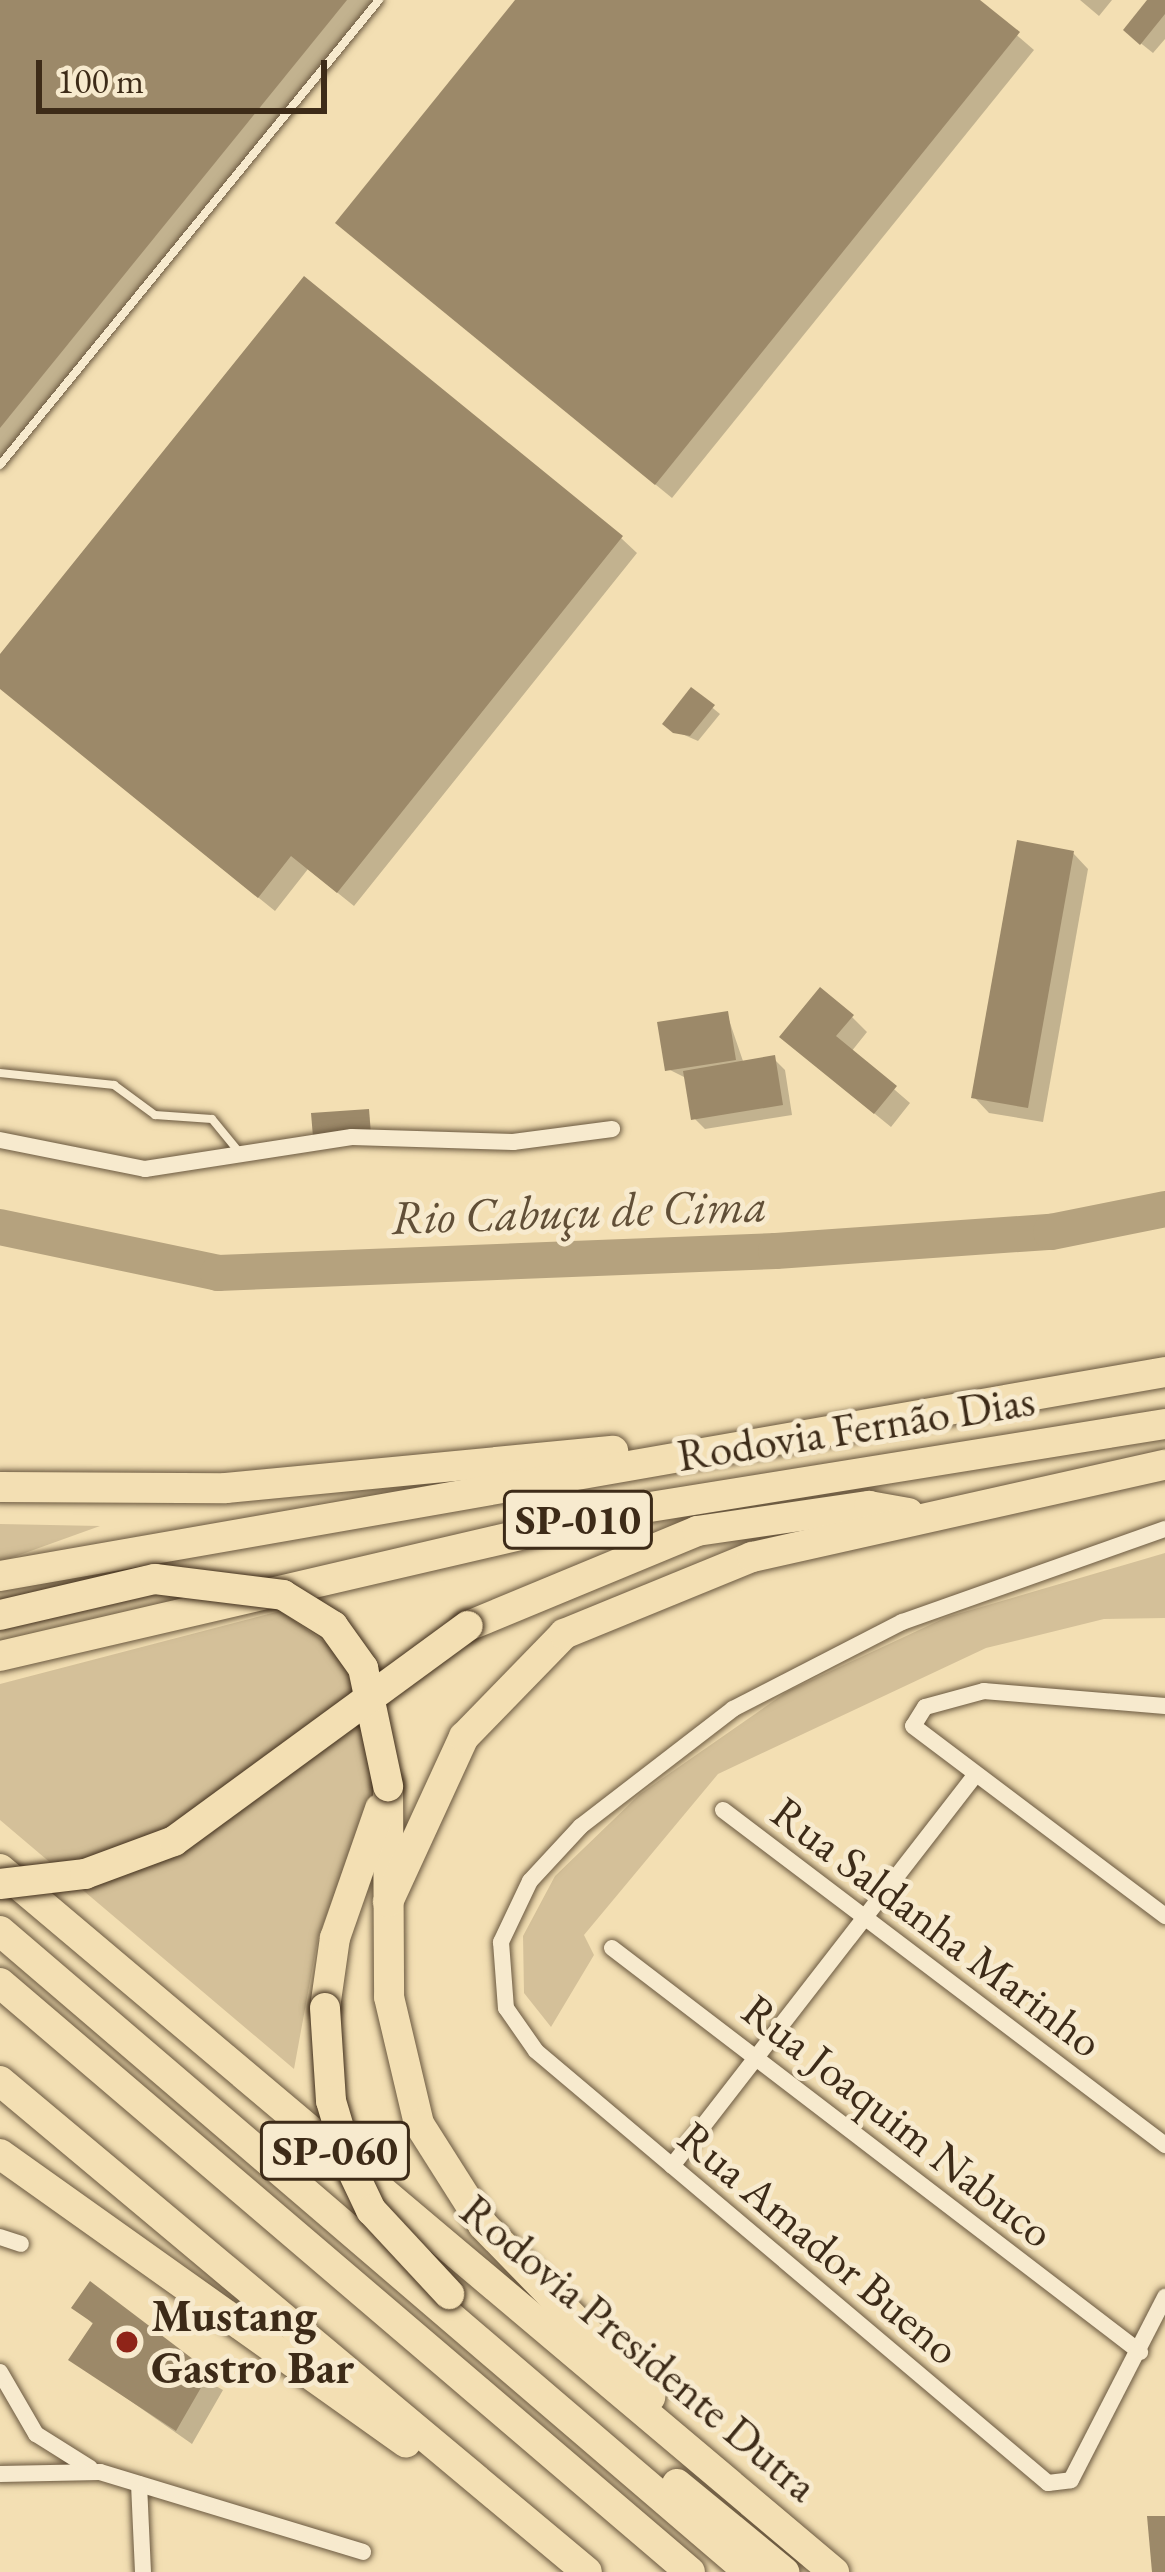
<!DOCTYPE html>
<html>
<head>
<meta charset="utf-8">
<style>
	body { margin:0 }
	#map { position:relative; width:1165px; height:2572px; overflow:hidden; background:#f3dfb3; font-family:"EB Garamond",serif }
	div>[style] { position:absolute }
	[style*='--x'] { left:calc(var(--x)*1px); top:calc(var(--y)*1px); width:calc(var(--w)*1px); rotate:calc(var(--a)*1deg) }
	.green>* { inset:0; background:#d4c099 }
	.shadow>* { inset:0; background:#0003 }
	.river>* { height:36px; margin:-18px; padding:0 18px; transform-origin:18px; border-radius:18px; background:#b5a27e }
	.building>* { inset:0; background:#9c8969 }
	.roads { filter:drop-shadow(0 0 3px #6a583f) drop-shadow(0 0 3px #6a583f) }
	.service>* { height:8px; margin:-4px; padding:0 4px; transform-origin:4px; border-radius:4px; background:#f7eace }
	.minor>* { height:16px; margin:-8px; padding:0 8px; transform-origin:8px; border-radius:8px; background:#f7eace }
	.motorway>* { height:30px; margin:-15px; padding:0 15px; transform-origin:15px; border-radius:15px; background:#f3dfb3 }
	.bridges { filter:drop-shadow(0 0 3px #3d2b18) drop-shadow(0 0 3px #3d2b18) }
	.motorway-bridge>* { height:30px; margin:-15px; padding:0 15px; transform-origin:15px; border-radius:15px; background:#f3dfb3 }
	.dots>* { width:33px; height:33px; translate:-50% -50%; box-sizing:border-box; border:6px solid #f7eace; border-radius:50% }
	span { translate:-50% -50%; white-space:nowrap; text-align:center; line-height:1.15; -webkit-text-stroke:10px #f7eace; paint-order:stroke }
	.shield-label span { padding:3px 9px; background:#f7eace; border:3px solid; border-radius:9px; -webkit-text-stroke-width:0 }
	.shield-label { font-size:42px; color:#3d2b18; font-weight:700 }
	.street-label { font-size:45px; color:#3d2b18 }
	.poi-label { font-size:45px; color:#3d2b18; font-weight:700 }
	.left { translate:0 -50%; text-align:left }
	.water-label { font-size:48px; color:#614f37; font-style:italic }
	.scale { position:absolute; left:36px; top:60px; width:291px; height:54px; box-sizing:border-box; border:6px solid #3d2b18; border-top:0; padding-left:15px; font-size:36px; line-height:42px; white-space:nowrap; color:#3d2b18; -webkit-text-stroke:9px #f7eace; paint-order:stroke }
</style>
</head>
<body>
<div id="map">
	<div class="green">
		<i style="clip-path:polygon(0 1524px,100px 1526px,0 1562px)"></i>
		<i style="clip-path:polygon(1165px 1553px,1165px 1618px,1104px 1619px,986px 1648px,718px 1774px,584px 1935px,594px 1955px,551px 2027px,524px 1993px,523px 1936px,555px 1876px,640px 1794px,788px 1691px,947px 1617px)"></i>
		<i style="clip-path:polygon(280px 1611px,339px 1652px,372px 1736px,370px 1798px,318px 1938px,294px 2069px,0 1820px,0 1684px)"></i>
	</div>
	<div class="shadow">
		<i style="clip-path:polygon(0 0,374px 0,0 462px)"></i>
		<i style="clip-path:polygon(519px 0,976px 0,1034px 50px,672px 498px,354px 238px)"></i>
		<i style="clip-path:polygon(1080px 0,1112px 0,1099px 16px)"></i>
		<i style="clip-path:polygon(1151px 0,1165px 0,1165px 39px,1153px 53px,1138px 41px)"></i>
		<i style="clip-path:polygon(621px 538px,637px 553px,354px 906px,308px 869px,275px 911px,0 688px,0 659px)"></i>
		<i style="clip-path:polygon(692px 691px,720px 714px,698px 741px,673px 730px)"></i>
		<i style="clip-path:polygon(1073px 853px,1088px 869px,1043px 1122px,989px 1113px,974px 1097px)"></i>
		<i style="clip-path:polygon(727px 1014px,744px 1064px,774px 1059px,785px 1070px,792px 1115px,705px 1129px,694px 1118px,688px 1079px,668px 1069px)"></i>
		<i style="clip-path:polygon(852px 1017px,867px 1032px,851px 1052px,910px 1103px,891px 1127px,799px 1052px)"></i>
		<i style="clip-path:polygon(75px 2307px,223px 2390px,192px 2444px,72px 2360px,95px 2326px)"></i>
	</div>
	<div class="river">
		<i style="--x:0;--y:1227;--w:223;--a:11.9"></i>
		<i style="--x:218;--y:1273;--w:558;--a:-2.26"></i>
		<i style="--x:776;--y:1251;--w:276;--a:-4"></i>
		<i style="--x:1051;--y:1232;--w:116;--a:-11.4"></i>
	</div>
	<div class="building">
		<i style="clip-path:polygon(0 0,347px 0,0 428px)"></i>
		<i style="clip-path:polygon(515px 0,980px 0,1020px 32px,655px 485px,335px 223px)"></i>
		<i style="clip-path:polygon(1147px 0,1165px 0,1165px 14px,1140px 45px,1123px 30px)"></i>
		<i style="clip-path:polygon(304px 276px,623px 536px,337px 893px,291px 856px,258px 898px,0 689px,0 654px)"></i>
		<i style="clip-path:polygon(691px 687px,715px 705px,690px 736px,673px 733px,662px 724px)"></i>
		<i style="clip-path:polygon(1017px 840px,1074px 851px,1028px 1108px,971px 1098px)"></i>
		<i style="clip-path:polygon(820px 987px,854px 1015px,836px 1036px,897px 1086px,874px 1114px,779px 1037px)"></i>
		<i style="clip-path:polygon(728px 1011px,736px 1060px,665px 1071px,657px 1022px)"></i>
		<i style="clip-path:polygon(775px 1055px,783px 1105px,691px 1120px,683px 1071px)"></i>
		<i style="clip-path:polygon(369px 1109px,371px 1134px,313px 1137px,311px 1113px)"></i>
		<i style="clip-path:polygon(90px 2281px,210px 2372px,176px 2431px,68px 2360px,93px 2323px,71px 2308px)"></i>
		<i style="clip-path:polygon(1147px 2516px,1165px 2516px,1165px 2572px,1152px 2572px)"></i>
	</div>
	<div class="roads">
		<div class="service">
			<i style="--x:0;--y:465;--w:600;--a:-50.82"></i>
			<i style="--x:0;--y:1073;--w:115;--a:6"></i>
			<i style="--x:114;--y:1085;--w:51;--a:36.2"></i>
			<i style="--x:155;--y:1115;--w:57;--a:4"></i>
			<i style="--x:212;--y:1119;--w:43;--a:50.7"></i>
		</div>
		<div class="minor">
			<i style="--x:0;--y:1140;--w:148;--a:11.3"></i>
			<i style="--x:145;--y:1169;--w:209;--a:-8.8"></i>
			<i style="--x:352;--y:1137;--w:161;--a:1.8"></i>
			<i style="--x:513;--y:1142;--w:100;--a:-7.5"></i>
			<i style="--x:1165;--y:1529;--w:279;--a:160.5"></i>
			<i style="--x:902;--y:1622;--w:190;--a:152.8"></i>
			<i style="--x:733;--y:1709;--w:192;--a:142.4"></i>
			<i style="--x:581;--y:1826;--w:75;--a:132.8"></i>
			<i style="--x:530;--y:1881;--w:68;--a:115.4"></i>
			<i style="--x:501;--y:1942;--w:66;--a:85.7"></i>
			<i style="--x:506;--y:2008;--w:52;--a:55.1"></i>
			<i style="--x:536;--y:2051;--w:670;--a:40.16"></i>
			<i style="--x:1048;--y:2483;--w:23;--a:-7"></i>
			<i style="--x:1071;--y:2480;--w:206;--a:-62.8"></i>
			<i style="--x:1165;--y:1706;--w:182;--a:-175.3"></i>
			<i style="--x:984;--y:1691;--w:61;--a:164.8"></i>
			<i style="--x:925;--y:1707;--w:22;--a:122"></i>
			<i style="--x:913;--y:1726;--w:316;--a:37"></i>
			<i style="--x:723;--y:1810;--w:555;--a:37.16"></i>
			<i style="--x:612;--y:1948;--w:665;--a:37.42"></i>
			<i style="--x:672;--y:2166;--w:494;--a:-52.2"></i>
			<i style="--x:0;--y:2237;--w:22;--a:18"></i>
			<i style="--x:0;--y:2372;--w:72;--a:59.9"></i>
			<i style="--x:36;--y:2434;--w:64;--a:32.2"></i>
			<i style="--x:0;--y:2474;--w:100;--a:-1.1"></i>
			<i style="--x:100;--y:2472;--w:275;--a:16.9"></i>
			<i style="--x:139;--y:2484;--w:88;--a:87.4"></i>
		</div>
		<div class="motorway">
			<i style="--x:0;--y:1487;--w:226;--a:0.3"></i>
			<i style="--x:226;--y:1488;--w:389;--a:-5.5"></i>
			<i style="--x:0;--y:1576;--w:1183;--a:-9.93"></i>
			<i style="--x:468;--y:1626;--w:248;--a:-22.5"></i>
			<i style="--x:697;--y:1531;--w:174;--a:-8.3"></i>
			<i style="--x:869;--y:1506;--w:40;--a:10"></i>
			<i style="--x:0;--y:1656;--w:636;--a:-13.1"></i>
			<i style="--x:619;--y:1512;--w:553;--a:-9.16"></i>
			<i style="--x:388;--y:1786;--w:211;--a:89.7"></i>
			<i style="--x:389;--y:1997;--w:130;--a:76.7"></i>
			<i style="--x:419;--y:2124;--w:120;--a:57.6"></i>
			<i style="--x:483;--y:2225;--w:240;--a:45.8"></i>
			<i style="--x:0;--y:1869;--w:1091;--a:40.13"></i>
			<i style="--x:388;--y:1902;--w:182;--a:-65.3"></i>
			<i style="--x:464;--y:1737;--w:144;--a:-45.8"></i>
			<i style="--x:564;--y:1634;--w:203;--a:-22.3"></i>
			<i style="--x:752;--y:1557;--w:423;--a:-12.6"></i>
			<i style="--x:0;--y:1931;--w:986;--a:40.56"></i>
			<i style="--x:0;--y:1983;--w:907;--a:40.48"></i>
			<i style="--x:325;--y:2008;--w:71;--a:-81.9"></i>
			<i style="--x:335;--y:1938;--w:137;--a:-70.8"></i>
			<i style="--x:0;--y:2081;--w:765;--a:39.91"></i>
			<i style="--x:0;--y:2154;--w:498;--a:35.4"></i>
			<i style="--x:677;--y:2484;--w:139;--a:39.4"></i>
		</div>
	</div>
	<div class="bridges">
		<div class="motorway-bridge">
			<i style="--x:0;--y:1615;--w:159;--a:-13.1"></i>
			<i style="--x:155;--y:1579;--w:129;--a:7.1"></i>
			<i style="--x:283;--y:1595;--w:59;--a:31.8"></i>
			<i style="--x:333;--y:1626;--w:52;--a:54.5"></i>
			<i style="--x:363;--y:1668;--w:121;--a:78"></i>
			<i style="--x:0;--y:1884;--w:86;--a:-6.7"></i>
			<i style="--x:85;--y:1874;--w:95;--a:-20.3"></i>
			<i style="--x:174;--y:1841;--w:364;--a:-36.2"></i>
			<i style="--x:325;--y:2008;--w:93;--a:86.3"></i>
			<i style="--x:331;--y:2101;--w:70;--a:73.4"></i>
			<i style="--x:351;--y:2168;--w:47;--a:64.5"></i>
			<i style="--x:371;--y:2210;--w:115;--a:47.1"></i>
		</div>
	</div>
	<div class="dots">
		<i style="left:127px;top:2342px;background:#8f2418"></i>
	</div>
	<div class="shield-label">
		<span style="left:578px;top:1520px">SP-010</span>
		<span style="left:335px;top:2151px">SP-060</span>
	</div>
	<div class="street-label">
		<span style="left:856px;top:1428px;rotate:-9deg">Rodovia Fernão Dias</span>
		<span style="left:937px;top:1927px;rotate:37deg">Rua Saldanha Marinho</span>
		<span style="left:898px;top:2121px;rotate:38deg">Rua Joaquim Nabuco</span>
		<span style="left:819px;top:2243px;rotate:40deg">Rua Amador Bueno</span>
		<span style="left:639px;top:2348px;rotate:40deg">Rodovia Presidente Dutra</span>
	</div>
	<div class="poi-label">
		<span class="left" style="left:151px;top:2342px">Mustang<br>Gastro Bar</span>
	</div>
	<div class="water-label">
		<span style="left:579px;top:1211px;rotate:-2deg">Rio Cabuçu de Cima</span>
	</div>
	<div class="scale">100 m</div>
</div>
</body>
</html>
